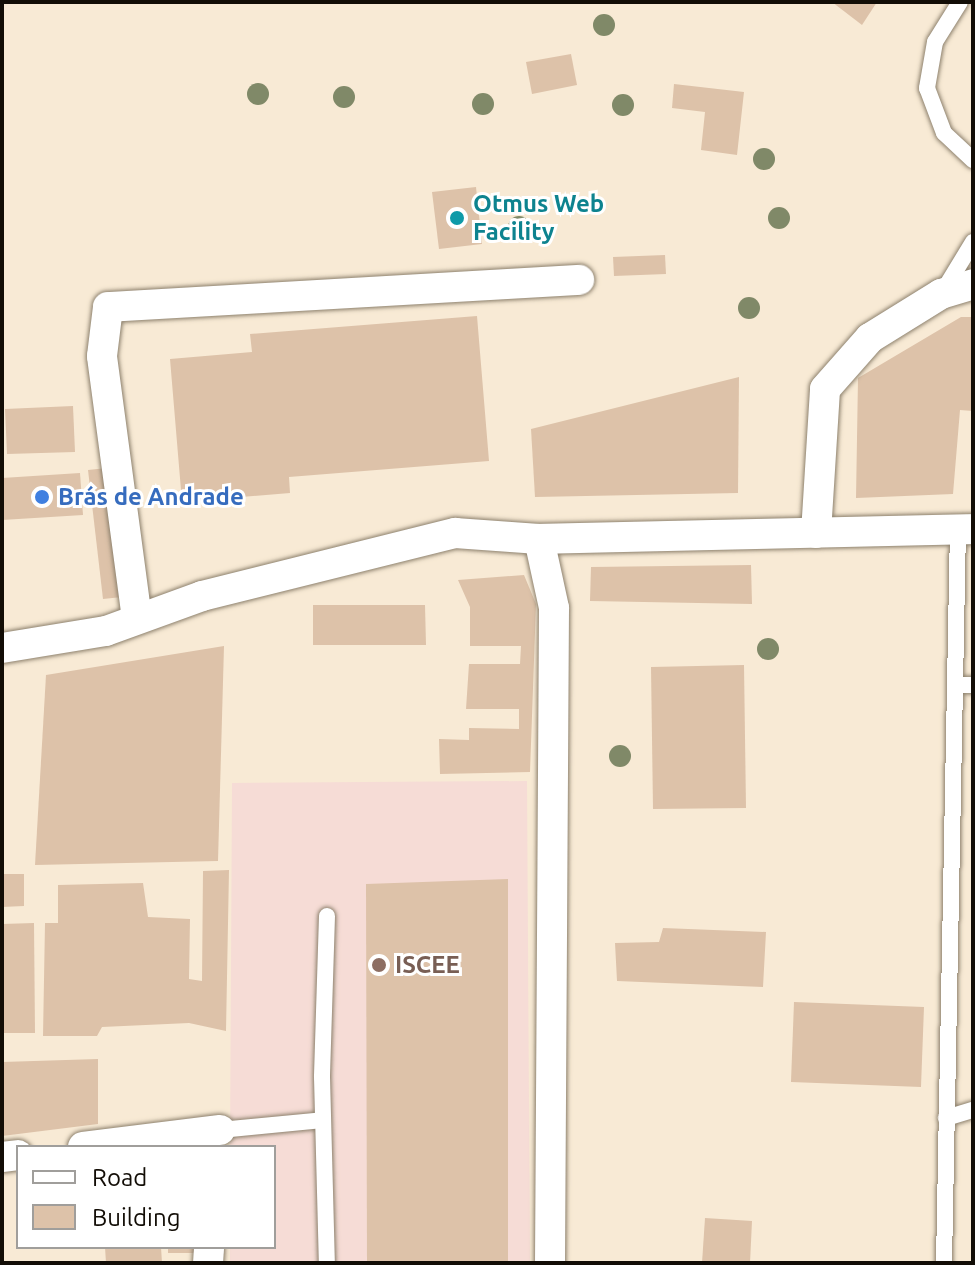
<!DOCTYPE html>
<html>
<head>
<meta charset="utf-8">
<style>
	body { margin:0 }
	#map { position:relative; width:975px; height:1265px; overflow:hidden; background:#f8ead5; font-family:Ubuntu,sans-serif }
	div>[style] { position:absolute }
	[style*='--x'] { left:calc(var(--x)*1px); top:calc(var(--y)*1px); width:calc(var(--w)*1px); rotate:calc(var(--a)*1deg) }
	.education>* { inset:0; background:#f6dcd6 }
	.building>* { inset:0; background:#ddc2a9 }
	.roads { filter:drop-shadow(0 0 2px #8d816d) drop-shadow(0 0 2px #8d816d) }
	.service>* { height:16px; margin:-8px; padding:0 8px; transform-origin:8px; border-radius:8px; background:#fff }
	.minor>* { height:30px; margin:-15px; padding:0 15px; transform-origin:15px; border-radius:15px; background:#fff }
	.trees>* { width:22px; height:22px; margin:-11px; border-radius:50%; background:#808968 }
	.dots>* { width:22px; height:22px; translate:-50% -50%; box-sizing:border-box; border:4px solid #fff; border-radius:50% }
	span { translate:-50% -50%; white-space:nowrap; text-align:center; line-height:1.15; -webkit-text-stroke:6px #fff; paint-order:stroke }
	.culture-label { font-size:24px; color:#0d838f; font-weight:700 }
	.left { translate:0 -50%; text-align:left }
	.shop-label { font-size:24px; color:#366cbe; font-weight:700 }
	.education-label { font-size:24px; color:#785e54; font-weight:700 }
	.frame { position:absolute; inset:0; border:4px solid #120d06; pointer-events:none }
	.legend { position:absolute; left:16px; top:1145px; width:260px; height:104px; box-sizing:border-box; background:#fff; border:2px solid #a09e9b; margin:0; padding:10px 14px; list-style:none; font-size:24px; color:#120d06 }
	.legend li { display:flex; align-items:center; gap:16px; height:40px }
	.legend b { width:40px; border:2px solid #a09e9b }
</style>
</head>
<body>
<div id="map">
	<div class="education">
		<i style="clip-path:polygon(527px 781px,530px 1263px,230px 1263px,230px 1247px,274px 1247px,274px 1147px,230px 1147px,232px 783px)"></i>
	</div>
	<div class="building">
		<i style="clip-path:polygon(832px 2px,877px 2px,862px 25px)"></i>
		<i style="clip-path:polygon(571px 54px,577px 85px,532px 94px,526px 62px)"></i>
		<i style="clip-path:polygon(674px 84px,744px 92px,737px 155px,701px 150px,705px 112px,672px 108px)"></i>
		<i style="clip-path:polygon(476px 187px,482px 244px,439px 249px,432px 192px)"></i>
		<i style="clip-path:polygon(665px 255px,666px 274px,614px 276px,613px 257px)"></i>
		<i style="clip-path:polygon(477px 316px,489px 461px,289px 477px,290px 493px,182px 502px,170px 359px,252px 352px,250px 334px)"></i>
		<i style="clip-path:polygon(961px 317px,973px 317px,973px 411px,960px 410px,953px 494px,856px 498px,858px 378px)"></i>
		<i style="clip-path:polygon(739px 377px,738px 493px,535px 497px,531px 429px)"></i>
		<i style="clip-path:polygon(73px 406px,75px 452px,7px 454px,5px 409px)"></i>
		<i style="clip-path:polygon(107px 468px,122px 597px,103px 599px,88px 470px)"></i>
		<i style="clip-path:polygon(80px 473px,83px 515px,2px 520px,2px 478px)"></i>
		<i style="clip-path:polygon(751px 565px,752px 604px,590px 601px,591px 567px)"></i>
		<i style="clip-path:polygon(524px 575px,536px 604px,530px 772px,440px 774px,439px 739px,469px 740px,469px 728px,519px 729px,519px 709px,466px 709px,469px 664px,520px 664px,521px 646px,470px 646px,470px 607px,458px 580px)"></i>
		<i style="clip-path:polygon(313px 605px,425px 605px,426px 645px,313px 645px)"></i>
		<i style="clip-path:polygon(224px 646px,218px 861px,35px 865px,46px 675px)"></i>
		<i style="clip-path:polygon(744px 665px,746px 808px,653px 809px,651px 667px)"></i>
		<i style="clip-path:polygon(229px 870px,226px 1031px,189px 1023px,102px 1027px,97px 1036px,43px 1036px,45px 923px,58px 923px,58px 885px,143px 883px,148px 917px,190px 919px,189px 979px,202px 981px,203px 871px)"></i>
		<i style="clip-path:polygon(2px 874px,24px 874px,24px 906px,2px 907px)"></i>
		<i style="clip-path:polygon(508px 879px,508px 1263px,367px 1263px,366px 884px)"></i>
		<i style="clip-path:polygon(34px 923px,35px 1033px,2px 1033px,2px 924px)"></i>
		<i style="clip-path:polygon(663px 928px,766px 932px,763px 987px,617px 981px,615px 943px,659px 942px)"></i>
		<i style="clip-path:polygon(794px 1002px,924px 1007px,921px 1087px,791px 1082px)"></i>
		<i style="clip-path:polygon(98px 1059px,98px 1124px,2px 1136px,2px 1062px)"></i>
		<i style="clip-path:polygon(705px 1218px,752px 1221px,750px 1263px,702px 1263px)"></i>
		<i style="clip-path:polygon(105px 1247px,161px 1247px,162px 1263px,106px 1263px)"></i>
		<i style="clip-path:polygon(168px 1247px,196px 1247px,196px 1253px,168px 1253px)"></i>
	</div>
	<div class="roads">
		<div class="service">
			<i style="--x:960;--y:2;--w:47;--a:122"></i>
			<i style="--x:935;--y:42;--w:47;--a:99.9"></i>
			<i style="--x:927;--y:88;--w:48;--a:69.3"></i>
			<i style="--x:944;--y:133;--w:40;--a:43"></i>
			<i style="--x:942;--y:293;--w:60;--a:-58.7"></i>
			<i style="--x:955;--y:685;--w:18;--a:0"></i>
			<i style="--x:327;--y:916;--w:161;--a:91.8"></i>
			<i style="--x:322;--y:1077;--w:186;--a:88.5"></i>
			<i style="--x:946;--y:1118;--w:28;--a:-17"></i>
			<i style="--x:220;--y:1130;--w:103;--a:-5.5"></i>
			<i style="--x:944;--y:1263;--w:734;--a:-88.91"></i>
		</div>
		<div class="minor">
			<i style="--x:816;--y:533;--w:144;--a:-86.4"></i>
			<i style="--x:825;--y:389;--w:68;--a:-48.6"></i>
			<i style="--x:870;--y:338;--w:84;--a:-31.8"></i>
			<i style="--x:941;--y:294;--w:34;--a:-17"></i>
			<i style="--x:539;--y:539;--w:71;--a:77.7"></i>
			<i style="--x:554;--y:608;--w:655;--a:90.35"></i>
			<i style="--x:137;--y:619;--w:265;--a:-97.6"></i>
			<i style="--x:102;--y:356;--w:49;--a:-83"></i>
			<i style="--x:108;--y:307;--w:472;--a:-3.3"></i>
			<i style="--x:2;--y:648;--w:105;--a:-9.3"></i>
			<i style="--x:106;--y:631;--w:102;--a:-20"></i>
			<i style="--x:202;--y:596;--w:261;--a:-14"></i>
			<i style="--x:455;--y:533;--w:84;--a:4.1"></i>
			<i style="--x:539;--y:539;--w:434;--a:-1.3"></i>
			<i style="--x:83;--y:1147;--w:138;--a:-7.1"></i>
			<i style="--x:2;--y:1157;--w:16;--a:-7"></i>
			<i style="--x:208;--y:1263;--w:16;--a:-86"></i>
		</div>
	</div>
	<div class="trees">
		<i style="left:604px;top:25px"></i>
		<i style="left:258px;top:94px"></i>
		<i style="left:344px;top:97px"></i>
		<i style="left:483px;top:104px"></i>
		<i style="left:623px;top:105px"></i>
		<i style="left:764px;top:159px"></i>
		<i style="left:779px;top:218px"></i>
		<i style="left:519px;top:227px"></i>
		<i style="left:749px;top:308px"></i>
		<i style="left:768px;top:649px"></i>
		<i style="left:620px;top:756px"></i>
	</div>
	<div class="dots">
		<i style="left:457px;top:218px;background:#0f9aa8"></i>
		<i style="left:42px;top:497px;background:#3f7fe0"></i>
		<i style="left:379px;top:965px;background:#8d6e63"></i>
	</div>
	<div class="culture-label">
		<span class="left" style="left:473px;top:218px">Otmus Web<br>Facility</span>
	</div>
	<div class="shop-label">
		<span class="left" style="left:58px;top:497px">Brás de Andrade</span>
	</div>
	<div class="education-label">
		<span class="left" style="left:395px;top:965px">ISCEE</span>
	</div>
	<div class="frame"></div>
	<ul class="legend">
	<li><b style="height:10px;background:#fff"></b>Road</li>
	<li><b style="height:22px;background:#ddc2a9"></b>Building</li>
	</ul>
</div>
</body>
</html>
